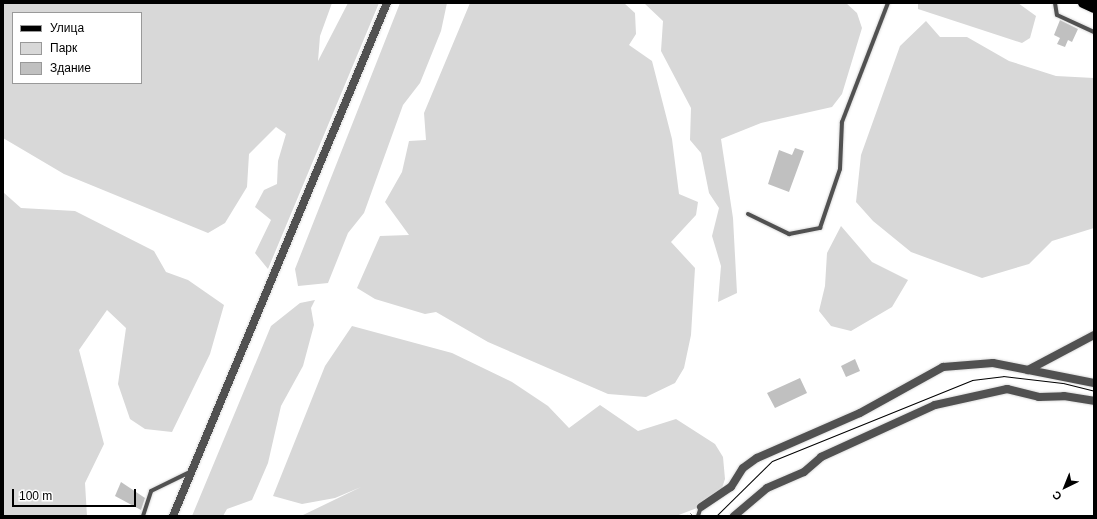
<!DOCTYPE html>
<html>
<head>
<meta charset="utf-8">
<style>
	body { margin:0 }
	#map { position:relative; width:1097px; height:519px; overflow:hidden; background:#fff; font-family:Helvetica,sans-serif }
	div>[style] { position:absolute }
	[style*='--x'] { left:calc(var(--x)*1px); top:calc(var(--y)*1px); width:calc(var(--w)*1px); rotate:calc(var(--a)*1deg) }
	.green>* { inset:0; background:#d8d8d8 }
	.building>* { inset:0; background:#c0c0c0 }
	.path>* { height:1.5px; margin-top:-0.75px; transform-origin:0; background:repeating-linear-gradient(90deg,#737373 0 1px,transparent 0 3px) }
	.roads { filter:drop-shadow(0 0 1px #dbdbdb) drop-shadow(0 0 1px #dbdbdb) }
	.service>* { height:4px; margin:-2px; padding:0 2px; transform-origin:2px; border-radius:2px; background:#515151 }
	.minor>* { height:8px; margin:-4px; padding:0 4px; transform-origin:4px; border-radius:4px; background:#515151 }
	.tertiary>* { height:8px; margin:-4px; padding:0 4px; transform-origin:4px; border-radius:4px; background:#515151 }
	.primary>* { height:10px; margin:-5px; padding:0 5px; transform-origin:5px; border-radius:5px; background:#000 }
	.tram>* { height:1px; margin:-0.5px; padding:0 0.5px; transform-origin:0.5px; border-radius:0.5px; background:#000 }
	span { translate:-50% -50%; white-space:nowrap; text-align:center; line-height:1.15; -webkit-text-stroke:3px #fff; paint-order:stroke }
	.frame { position:absolute; inset:0; border:4px solid #000; pointer-events:none }
	.legend { position:absolute; left:12px; top:12px; width:130px; height:72px; box-sizing:border-box; background:#fff; border:1px solid #999; margin:0; padding:5px 7px; list-style:none; font-size:12px; color:#000 }
	.legend li { display:flex; align-items:center; gap:8px; height:20px }
	.legend b { width:20px; border:1px solid #999 }
	.north { position:absolute; left:1045px; top:467px; width:40px; height:40px; -webkit-text-stroke:3px #fff; paint-order:stroke; rotate:223deg; font-size:11px; font-weight:700; line-height:16px; text-align:center; color:#000 }
	.north::after { content:''; display:block; margin:auto; width:14px; height:18px; background:#000; clip-path:polygon(50% 0,100% 100%,50% 72%,0 100%) }
	.scale { position:absolute; left:12px; top:489px; width:124px; height:18px; box-sizing:border-box; border:2px solid #000; border-top:0; padding-left:5px; font-size:12px; line-height:14px; white-space:nowrap; color:#000; -webkit-text-stroke:3px #fff; paint-order:stroke }
</style>
</head>
<body>
<div id="map">
	<div class="green">
		<i style="clip-path:polygon(evenodd,3px 3px,332px 3px,320px 36px,318px 61px,348px 3px,379px 3px,268px 269px,255px 253px,271px 220px,255px 207px,264px 190px,277px 184px,278px 161px,286px 134px,276px 127px,249px 154px,247px 187px,225px 223px,208px 233px,64px 174px,3px 138px,3px 3px,13px 13px,141px 13px,141px 83px,13px 83px,13px 13px)"></i>
		<i style="clip-path:polygon(400px 3px,447px 3px,441px 31px,420px 83px,403px 105px,364px 213px,348px 233px,328px 283px,298px 286px,295px 269px)"></i>
		<i style="clip-path:polygon(470px 3px,624px 3px,635px 13px,636px 34px,629px 45px,652px 61px,672px 139px,679px 194px,698px 202px,696px 215px,671px 242px,695px 268px,691px 335px,684px 368px,675px 383px,646px 397px,608px 394px,488px 342px,436px 312px,425px 314px,375px 299px,357px 288px,380px 236px,409px 235px,385px 202px,402px 172px,409px 141px,426px 140px,424px 113px)"></i>
		<i style="clip-path:polygon(644px 3px,846px 3px,857px 13px,862px 28px,842px 94px,832px 107px,761px 123px,721px 139px,733px 218px,737px 293px,718px 302px,721px 266px,712px 236px,719px 208px,709px 193px,701px 153px,690px 140px,691px 108px,661px 51px,663px 21px)"></i>
		<i style="clip-path:polygon(918px 3px,1018px 3px,1036px 16px,1030px 38px,1022px 43px,918px 9px)"></i>
		<i style="clip-path:polygon(926px 21px,940px 37px,967px 37px,1009px 61px,1056px 76px,1094px 78px,1094px 228px,1052px 241px,1029px 264px,982px 278px,911px 252px,873px 221px,856px 202px,861px 155px,900px 46px)"></i>
		<i style="clip-path:polygon(3px 192px,21px 208px,75px 211px,154px 251px,166px 272px,188px 280px,224px 305px,210px 354px,172px 432px,145px 429px,130px 419px,118px 384px,126px 328px,107px 310px,79px 350px,104px 444px,85px 483px,87px 516px,3px 516px)"></i>
		<i style="clip-path:polygon(841px 226px,872px 262px,908px 280px,892px 307px,851px 331px,831px 326px,819px 311px,825px 286px,827px 253px)"></i>
		<i style="clip-path:polygon(315px 300px,311px 308px,314px 325px,303px 366px,281px 406px,268px 463px,252px 500px,227px 509px,223px 516px,192px 516px,271px 326px,300px 303px)"></i>
		<i style="clip-path:polygon(352px 326px,452px 353px,512px 382px,548px 406px,569px 428px,600px 405px,638px 431px,676px 419px,715px 444px,723px 457px,725px 479px,718px 500px,676px 516px,301px 516px,361px 487px,335px 498px,302px 504px,273px 496px,325px 366px)"></i>
	</div>
	<div class="building">
		<i style="clip-path:polygon(1060px 20px,1078px 29px,1072px 42px,1068px 40px,1065px 47px,1057px 44px,1060px 38px,1054px 35px)"></i>
		<i style="clip-path:polygon(795px 148px,804px 151px,789px 192px,768px 184px,779px 150px,792px 155px)"></i>
		<i style="clip-path:polygon(855px 359px,860px 371px,846px 377px,841px 366px)"></i>
		<i style="clip-path:polygon(800px 378px,807px 393px,775px 408px,767px 393px)"></i>
		<i style="clip-path:polygon(121px 482px,145px 498px,141px 510px,115px 496px)"></i>
	</div>
	<div class="path">
		<i style="--x:688;--y:516;--w:6;--a:-31"></i>
	</div>
	<div class="roads">
		<div class="service">
			<i style="--x:1055;--y:3;--w:12;--a:81"></i>
			<i style="--x:1057;--y:15;--w:41;--a:24.7"></i>
			<i style="--x:748;--y:214;--w:46;--a:26"></i>
			<i style="--x:789;--y:234;--w:32;--a:-11"></i>
			<i style="--x:820;--y:228;--w:62;--a:-71.3"></i>
			<i style="--x:840;--y:169;--w:47;--a:-87.6"></i>
			<i style="--x:842;--y:122;--w:128;--a:-68.9"></i>
			<i style="--x:143;--y:516;--w:26;--a:-72"></i>
			<i style="--x:151;--y:491;--w:43;--a:-26"></i>
			<i style="--x:698;--y:516;--w:9;--a:-72"></i>
		</div>
		<div class="minor">
			<i style="--x:1028;--y:370;--w:75;--a:-27.9"></i>
			<i style="--x:701;--y:507;--w:36;--a:-34"></i>
			<i style="--x:731;--y:487;--w:22;--a:-58"></i>
			<i style="--x:743;--y:468;--w:17;--a:-36"></i>
			<i style="--x:757;--y:458;--w:112;--a:-23.6"></i>
			<i style="--x:860;--y:413;--w:95;--a:-29"></i>
			<i style="--x:943;--y:367;--w:50;--a:-4.6"></i>
			<i style="--x:993;--y:363;--w:103;--a:11.2"></i>
			<i style="--x:734;--y:516;--w:43;--a:-40.3"></i>
			<i style="--x:767;--y:488;--w:40;--a:-23.4"></i>
			<i style="--x:804;--y:472;--w:23;--a:-41"></i>
			<i style="--x:821;--y:457;--w:125;--a:-24.5"></i>
			<i style="--x:935;--y:405;--w:74;--a:-12.5"></i>
			<i style="--x:1007;--y:389;--w:33;--a:14"></i>
			<i style="--x:1039;--y:397;--w:25;--a:-2"></i>
			<i style="--x:1064;--y:396;--w:30;--a:9"></i>
		</div>
		<div class="tertiary">
			<i style="--x:173;--y:516;--w:556;--a:-67.36"></i>
		</div>
		<div class="primary">
			<i style="--x:1083;--y:3;--w:12;--a:24"></i>
		</div>
	</div>
	<div class="tram">
		<i style="--x:716;--y:516;--w:78;--a:-44.5"></i>
		<i style="--x:772;--y:461;--w:216;--a:-22"></i>
		<i style="--x:972;--y:380;--w:31;--a:-7"></i>
		<i style="--x:1003;--y:376;--w:60;--a:6.7"></i>
		<i style="--x:1063;--y:383;--w:32;--a:14"></i>
	</div>
	<div class="frame"></div>
	<ul class="legend">
	<li><b style="height:5px;background:#000"></b>Улица</li>
	<li><b style="height:11px;background:#d8d8d8"></b>Парк</li>
	<li><b style="height:11px;background:#c0c0c0"></b>Здание</li>
	</ul>
	<div class="north">С</div>
	<div class="scale">100 m</div>
</div>
</body>
</html>
